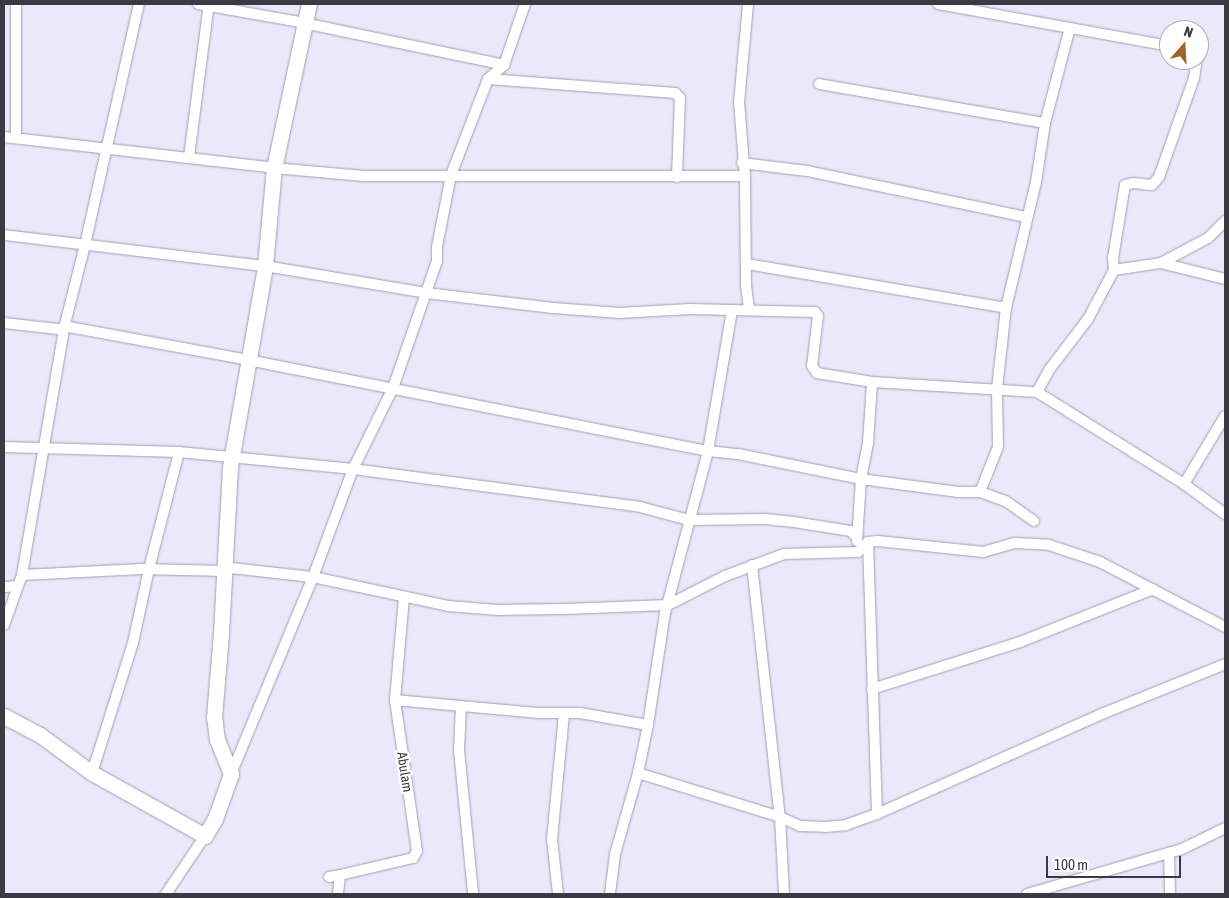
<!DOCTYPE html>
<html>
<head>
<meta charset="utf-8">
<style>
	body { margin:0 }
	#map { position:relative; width:1229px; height:898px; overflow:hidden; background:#ece8fb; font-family:"Asap Condensed",sans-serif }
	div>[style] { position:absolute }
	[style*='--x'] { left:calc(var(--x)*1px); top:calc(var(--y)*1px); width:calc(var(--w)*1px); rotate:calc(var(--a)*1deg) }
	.roads { filter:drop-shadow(0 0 1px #a19eaf) drop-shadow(0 0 1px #a19eaf) }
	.street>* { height:10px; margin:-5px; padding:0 5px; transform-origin:5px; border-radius:5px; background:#fff }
	.secondary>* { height:15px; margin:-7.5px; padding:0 7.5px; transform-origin:7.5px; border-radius:7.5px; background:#fff }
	span { translate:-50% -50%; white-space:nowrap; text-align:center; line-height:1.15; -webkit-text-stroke:5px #fff; paint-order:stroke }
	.street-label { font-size:14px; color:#3b3941 }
	.frame { position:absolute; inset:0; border:5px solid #3b3941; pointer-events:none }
	.north { position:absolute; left:1159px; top:20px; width:50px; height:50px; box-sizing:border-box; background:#fff; border:1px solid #b1b0b3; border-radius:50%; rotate:19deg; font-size:14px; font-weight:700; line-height:20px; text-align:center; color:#3b3941 }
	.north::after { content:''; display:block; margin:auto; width:18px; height:22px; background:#a06625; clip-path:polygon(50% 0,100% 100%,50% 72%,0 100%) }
	.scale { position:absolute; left:1046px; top:856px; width:135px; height:22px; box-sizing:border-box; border:2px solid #3b3941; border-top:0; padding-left:6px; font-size:15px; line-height:18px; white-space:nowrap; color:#3b3941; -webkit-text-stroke:4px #fff; paint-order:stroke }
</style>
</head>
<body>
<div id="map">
	<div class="roads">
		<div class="street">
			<i style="--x:16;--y:4;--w:134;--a:90"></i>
			<i style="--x:198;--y:4;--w:97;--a:10"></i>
			<i style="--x:294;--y:21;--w:215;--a:11.8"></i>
			<i style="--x:748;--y:4;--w:98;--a:95.2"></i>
			<i style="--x:739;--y:102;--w:74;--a:85.4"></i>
			<i style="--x:745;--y:176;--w:109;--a:89.5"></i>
			<i style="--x:746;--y:285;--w:24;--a:83"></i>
			<i style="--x:938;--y:4;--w:235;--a:10.3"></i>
			<i style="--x:488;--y:79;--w:188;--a:4.3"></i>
			<i style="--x:675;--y:93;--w:7;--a:45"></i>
			<i style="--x:680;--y:98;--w:79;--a:92.2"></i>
			<i style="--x:819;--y:84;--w:229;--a:9.8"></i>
			<i style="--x:4;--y:137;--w:272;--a:6.5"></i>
			<i style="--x:274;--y:168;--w:90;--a:5.1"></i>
			<i style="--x:364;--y:176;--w:381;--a:0"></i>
			<i style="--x:189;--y:157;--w:154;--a:-82.6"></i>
			<i style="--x:742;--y:163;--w:65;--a:7"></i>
			<i style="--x:807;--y:171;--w:224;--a:11.9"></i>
			<i style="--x:4;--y:235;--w:263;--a:6.8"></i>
			<i style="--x:265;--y:266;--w:163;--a:9.5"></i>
			<i style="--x:426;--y:293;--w:128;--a:6.7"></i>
			<i style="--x:553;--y:308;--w:67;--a:4.3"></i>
			<i style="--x:620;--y:313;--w:70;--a:-3.3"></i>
			<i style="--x:690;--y:309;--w:125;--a:1.4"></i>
			<i style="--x:815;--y:312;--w:5;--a:53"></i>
			<i style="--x:818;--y:316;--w:50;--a:96.8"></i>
			<i style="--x:812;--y:366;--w:9;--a:54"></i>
			<i style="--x:817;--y:373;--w:56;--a:9.3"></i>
			<i style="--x:872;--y:382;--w:165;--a:3.5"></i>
			<i style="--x:1037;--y:392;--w:173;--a:32"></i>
			<i style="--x:1184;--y:484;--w:51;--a:36.2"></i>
			<i style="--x:1161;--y:263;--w:66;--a:14"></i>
			<i style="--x:747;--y:264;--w:263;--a:9.6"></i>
			<i style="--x:1114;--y:270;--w:12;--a:-95"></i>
			<i style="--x:1113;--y:258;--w:74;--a:-80.7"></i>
			<i style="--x:1125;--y:185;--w:8;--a:-14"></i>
			<i style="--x:1133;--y:183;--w:19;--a:6"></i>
			<i style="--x:1152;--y:185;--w:11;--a:-49"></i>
			<i style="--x:1159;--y:177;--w:105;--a:-70.5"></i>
			<i style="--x:1194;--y:78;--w:18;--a:-81"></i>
			<i style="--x:4;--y:323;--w:54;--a:6.3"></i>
			<i style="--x:58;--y:329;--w:11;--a:-10"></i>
			<i style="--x:69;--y:327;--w:182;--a:10.4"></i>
			<i style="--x:248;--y:360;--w:469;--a:11.2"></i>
			<i style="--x:708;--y:451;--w:30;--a:6"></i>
			<i style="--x:738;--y:454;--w:126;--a:11.5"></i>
			<i style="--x:861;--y:479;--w:98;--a:7.6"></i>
			<i style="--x:958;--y:492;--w:22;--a:0"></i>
			<i style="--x:1037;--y:392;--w:25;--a:-61"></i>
			<i style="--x:1049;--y:370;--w:64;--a:-52.6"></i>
			<i style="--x:1088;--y:319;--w:55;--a:-62"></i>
			<i style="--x:1114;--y:270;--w:48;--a:-8.5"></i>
			<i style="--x:1161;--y:263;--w:53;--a:-28"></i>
			<i style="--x:1208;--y:238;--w:24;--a:-45"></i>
			<i style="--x:4;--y:447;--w:175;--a:1.6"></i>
			<i style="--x:179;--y:452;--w:175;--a:5.6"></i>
			<i style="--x:353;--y:469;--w:290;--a:7.5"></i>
			<i style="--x:640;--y:507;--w:51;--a:14.9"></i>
			<i style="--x:689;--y:520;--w:76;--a:-0.8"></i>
			<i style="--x:765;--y:519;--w:29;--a:6"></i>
			<i style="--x:794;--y:522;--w:58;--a:9"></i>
			<i style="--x:851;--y:531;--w:9;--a:49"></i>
			<i style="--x:1184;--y:484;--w:79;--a:-58.9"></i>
			<i style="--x:1034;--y:521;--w:35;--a:-145"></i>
			<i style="--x:1005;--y:501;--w:27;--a:-160"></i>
			<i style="--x:980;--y:492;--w:48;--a:-68.2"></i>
			<i style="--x:998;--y:447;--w:58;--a:-91"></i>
			<i style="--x:997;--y:389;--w:81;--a:-83.7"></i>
			<i style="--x:1006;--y:308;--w:130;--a:-76.6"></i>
			<i style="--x:1036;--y:182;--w:60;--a:-81.3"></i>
			<i style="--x:1045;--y:123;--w:98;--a:-75.3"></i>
			<i style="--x:857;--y:541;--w:62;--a:-86.3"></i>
			<i style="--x:861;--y:479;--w:37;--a:-79"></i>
			<i style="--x:868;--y:443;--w:61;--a:-86.2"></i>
			<i style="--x:868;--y:542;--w:272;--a:88.1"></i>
			<i style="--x:752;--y:565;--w:254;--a:83.7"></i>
			<i style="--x:780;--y:817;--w:77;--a:87"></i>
			<i style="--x:22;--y:575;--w:120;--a:-2.9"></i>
			<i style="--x:142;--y:569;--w:83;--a:1.4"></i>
			<i style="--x:225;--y:571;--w:7;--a:-27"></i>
			<i style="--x:231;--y:568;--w:82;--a:6.3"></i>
			<i style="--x:313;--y:577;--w:138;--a:12.1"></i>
			<i style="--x:448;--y:606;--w:50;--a:4.6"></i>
			<i style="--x:498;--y:610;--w:67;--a:-0.9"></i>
			<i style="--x:565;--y:609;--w:103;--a:-2.2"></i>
			<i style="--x:668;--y:605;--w:64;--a:-27"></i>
			<i style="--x:725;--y:576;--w:63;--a:-20.4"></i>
			<i style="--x:784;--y:554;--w:74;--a:-1.5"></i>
			<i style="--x:858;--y:552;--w:14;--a:-45"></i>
			<i style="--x:868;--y:542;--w:10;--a:-6"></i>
			<i style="--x:878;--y:541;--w:106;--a:6"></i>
			<i style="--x:983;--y:552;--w:33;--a:-16"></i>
			<i style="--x:1015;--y:543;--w:34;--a:3"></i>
			<i style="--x:1049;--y:545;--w:54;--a:18.4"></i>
			<i style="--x:1100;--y:562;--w:141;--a:27.5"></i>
			<i style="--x:4;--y:587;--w:13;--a:-4"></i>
			<i style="--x:4;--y:625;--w:53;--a:-70.2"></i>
			<i style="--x:22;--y:575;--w:251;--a:-80.3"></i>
			<i style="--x:64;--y:328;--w:86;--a:-75.8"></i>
			<i style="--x:85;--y:245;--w:247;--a:-77.4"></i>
			<i style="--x:872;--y:689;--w:155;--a:-17.6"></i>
			<i style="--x:1020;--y:642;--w:143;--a:-21.7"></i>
			<i style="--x:395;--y:700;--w:145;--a:5.2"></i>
			<i style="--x:539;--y:713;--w:41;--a:0"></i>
			<i style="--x:580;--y:713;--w:69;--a:10"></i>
			<i style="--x:461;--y:706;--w:44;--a:92.6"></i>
			<i style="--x:459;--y:750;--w:145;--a:84.4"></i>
			<i style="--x:92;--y:773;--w:136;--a:-72.5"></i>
			<i style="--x:133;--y:643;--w:76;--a:-77.8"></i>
			<i style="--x:149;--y:569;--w:121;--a:-75.6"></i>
			<i style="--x:638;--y:773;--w:149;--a:17.2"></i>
			<i style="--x:780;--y:817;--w:22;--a:24"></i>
			<i style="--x:800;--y:826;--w:25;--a:2"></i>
			<i style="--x:825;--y:827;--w:21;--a:-5"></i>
			<i style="--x:846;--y:825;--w:33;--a:-20"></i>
			<i style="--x:877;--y:814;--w:248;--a:-24"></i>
			<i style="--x:1104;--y:713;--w:131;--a:-22"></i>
			<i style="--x:231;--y:774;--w:213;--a:-67.4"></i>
			<i style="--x:313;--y:577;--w:115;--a:-69.7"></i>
			<i style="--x:353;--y:469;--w:90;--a:-63.7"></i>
			<i style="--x:393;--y:388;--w:134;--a:-70.9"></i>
			<i style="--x:437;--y:261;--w:14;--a:-90"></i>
			<i style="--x:437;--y:247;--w:73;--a:-79"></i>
			<i style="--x:451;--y:175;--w:103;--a:-68.9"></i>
			<i style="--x:488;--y:79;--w:21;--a:-41"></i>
			<i style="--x:504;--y:65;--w:65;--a:-71"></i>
			<i style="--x:1169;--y:853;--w:41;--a:88.6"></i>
			<i style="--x:340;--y:875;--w:75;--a:-13.1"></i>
			<i style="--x:413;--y:858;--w:8;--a:-60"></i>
			<i style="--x:417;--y:851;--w:153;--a:-98.3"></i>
			<i style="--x:395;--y:700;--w:102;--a:-85"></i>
			<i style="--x:329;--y:877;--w:11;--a:-10"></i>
			<i style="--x:340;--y:875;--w:19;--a:96"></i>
			<i style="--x:166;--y:894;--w:70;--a:-56.1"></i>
			<i style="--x:558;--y:894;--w:55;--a:-96.2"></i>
			<i style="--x:552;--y:839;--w:126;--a:-84.5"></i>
			<i style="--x:610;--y:894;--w:40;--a:-82.9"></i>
			<i style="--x:615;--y:854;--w:84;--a:-74.1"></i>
			<i style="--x:638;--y:773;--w:49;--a:-78.2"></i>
			<i style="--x:648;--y:725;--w:113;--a:-81.4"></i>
			<i style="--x:665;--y:613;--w:168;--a:-75.1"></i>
			<i style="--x:708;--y:451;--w:143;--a:-80.3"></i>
			<i style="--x:1027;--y:894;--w:161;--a:-16.2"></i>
			<i style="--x:1182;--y:849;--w:48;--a:-26"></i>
		</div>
		<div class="secondary">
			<i style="--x:4;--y:716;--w:41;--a:27.8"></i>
			<i style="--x:40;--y:735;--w:64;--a:36.2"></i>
			<i style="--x:92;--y:773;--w:129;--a:29.1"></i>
			<i style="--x:205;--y:836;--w:20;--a:-60"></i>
			<i style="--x:215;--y:819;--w:48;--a:-70.4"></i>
			<i style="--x:231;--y:774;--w:37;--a:-112"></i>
			<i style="--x:217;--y:740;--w:23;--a:-97"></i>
			<i style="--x:214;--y:717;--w:84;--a:-85.2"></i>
			<i style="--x:221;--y:633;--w:166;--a:-86.9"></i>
			<i style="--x:230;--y:467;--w:204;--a:-80.1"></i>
			<i style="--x:265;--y:266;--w:98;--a:-84.8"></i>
			<i style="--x:274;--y:168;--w:168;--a:-78"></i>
		</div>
	</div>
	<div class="street-label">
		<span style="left:405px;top:772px;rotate:81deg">Abulam</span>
	</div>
	<div class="frame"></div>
	<div class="north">N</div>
	<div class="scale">100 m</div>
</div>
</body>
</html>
